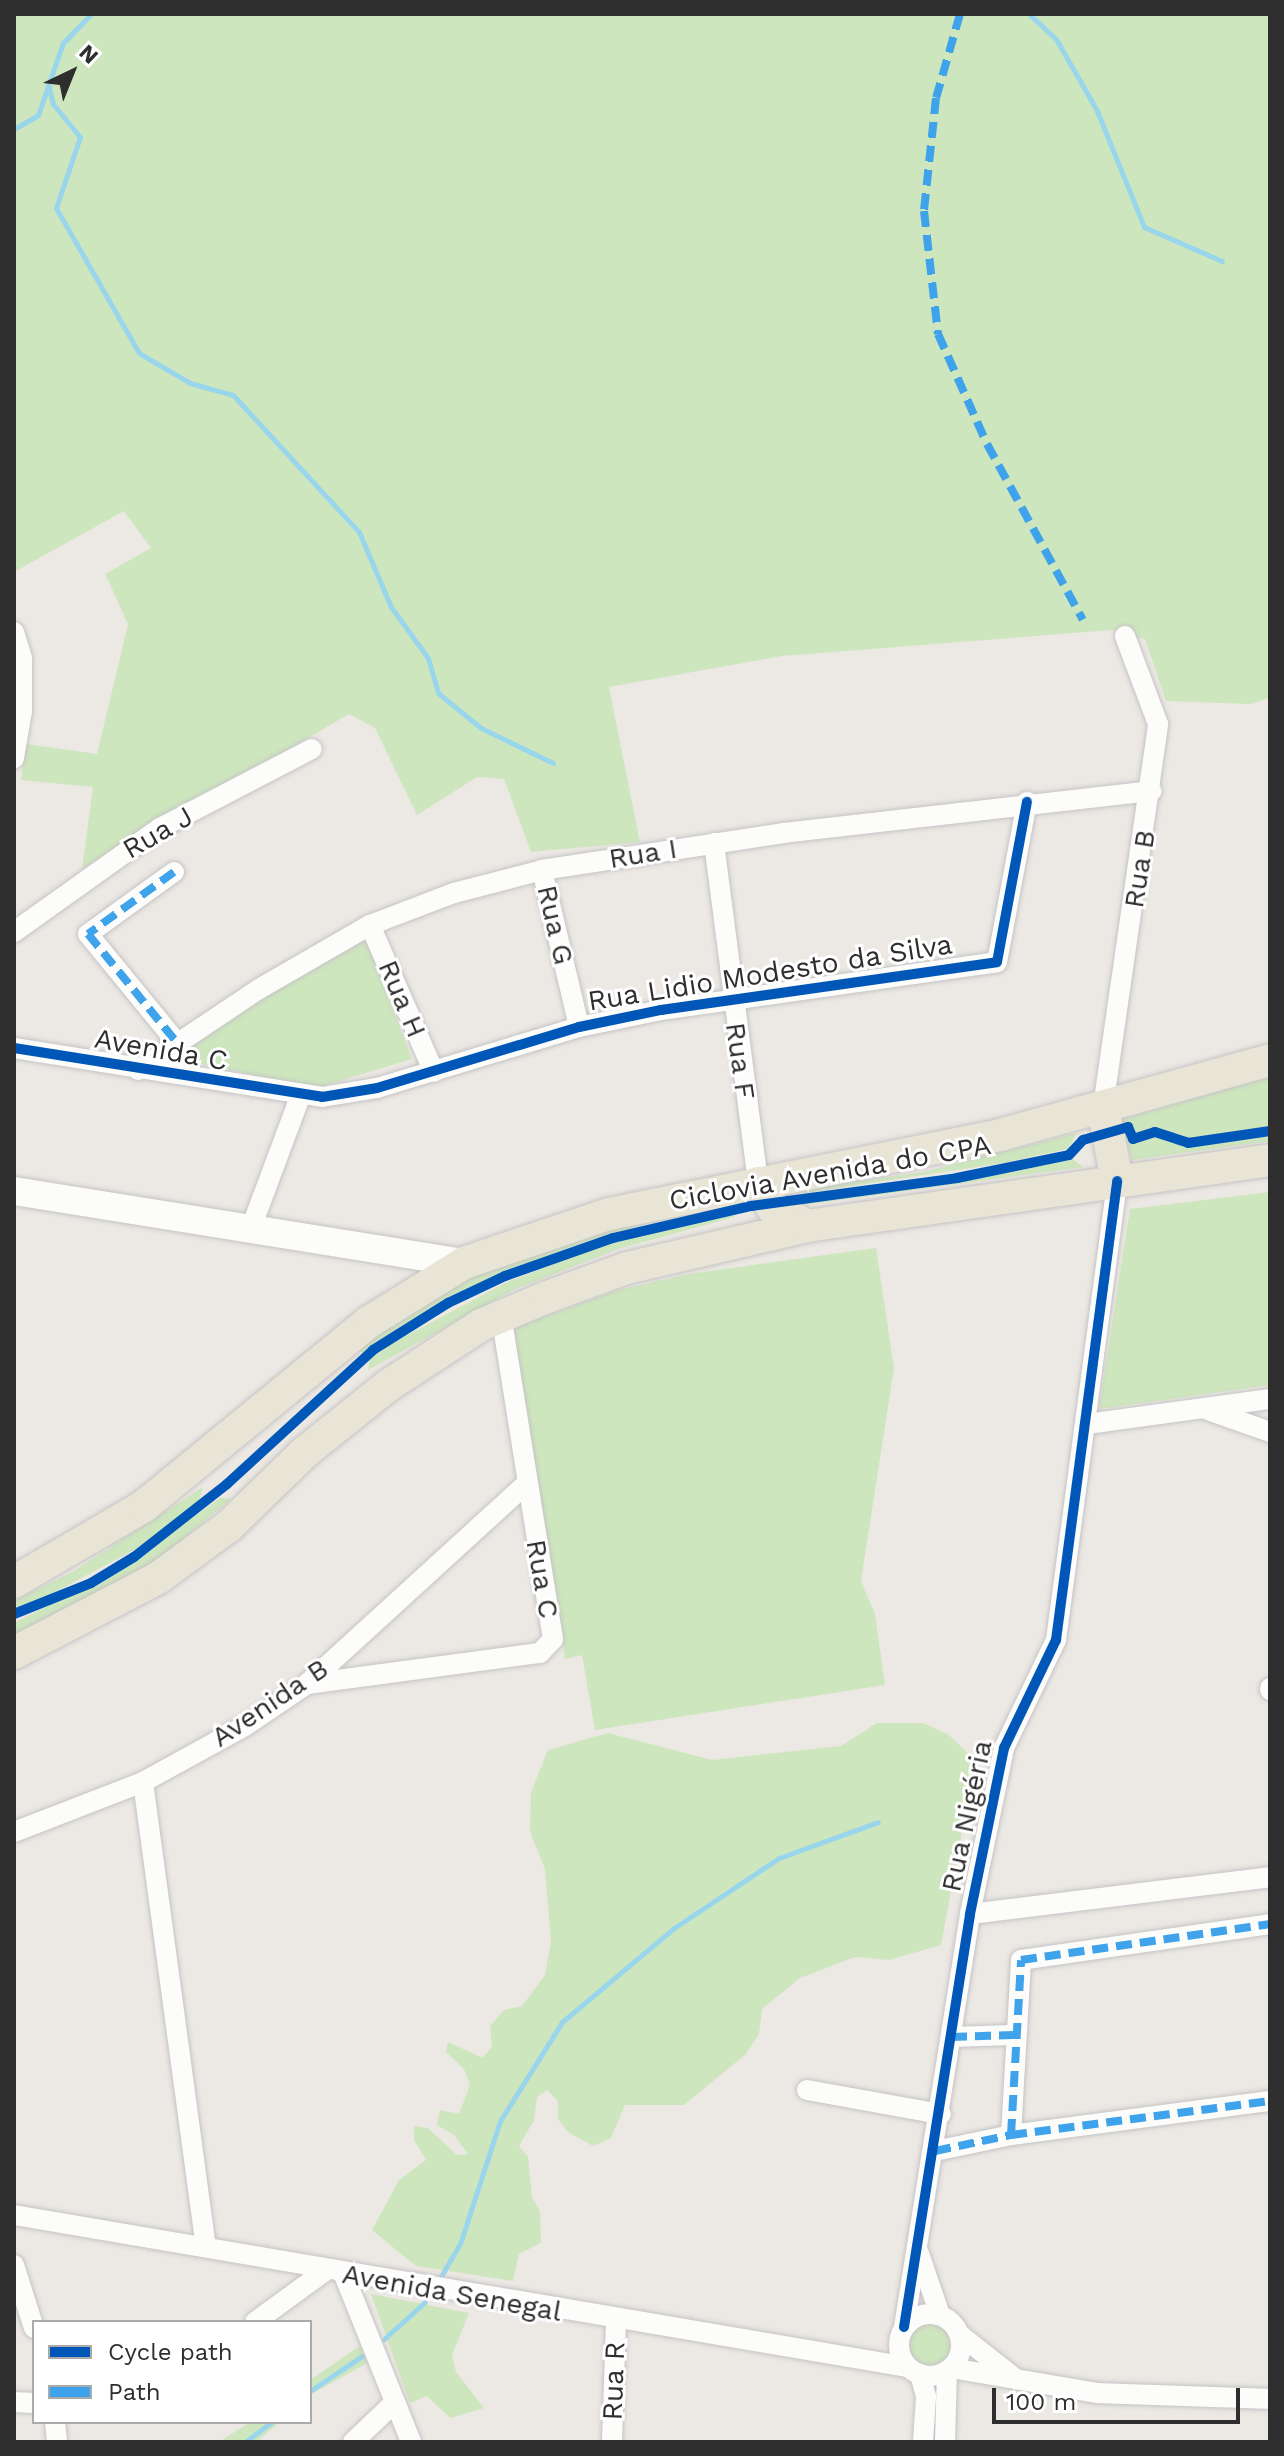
<!DOCTYPE html>
<html>
<head>
<meta charset="utf-8">
<style>
	body { margin:0 }
	#map { position:relative; width:1284px; height:2456px; overflow:hidden; background:#ece8e4; font-family:"Work Sans",sans-serif }
	div>[style] { position:absolute }
	[style*='--x'] { left:calc(var(--x)*1px); top:calc(var(--y)*1px); width:calc(var(--w)*1px); rotate:calc(var(--a)*1deg) }
	.green>* { inset:0; background:#cee6be }
	.round { border-radius:50% }
	.stream>* { height:5px; margin:-2.5px; padding:0 2.5px; transform-origin:2.5px; border-radius:2.5px; background:#99d6ec }
	.roads { filter:drop-shadow(0 0 2px #c5c4c5) drop-shadow(0 0 2px #c5c4c5) }
	.street>* { height:20px; margin:-10px; padding:0 10px; transform-origin:10px; border-radius:10px; background:#fcfcfb }
	.street>.ring { margin:-10px; padding:0; box-sizing:content-box; background:none; border:20px solid #fcfcfb; border-radius:50% }
	.secondary>* { height:28px; margin:-14px; padding:0 14px; transform-origin:14px; border-radius:14px; background:#fcfcfb }
	.primary>* { height:32px; margin:-16px; padding:0 16px; transform-origin:16px; border-radius:16px; background:#e8e4d6 }
	.quiet>* { height:8px; margin-top:-4px; transform-origin:0; background:repeating-linear-gradient(90deg,#3ea3eb 0 16px,transparent 0 24px) }
	.cycleway>* { height:10px; margin:-5px; padding:0 5px; transform-origin:5px; border-radius:5px; background:#0057b8 }
	span { translate:-50% -50%; white-space:nowrap; text-align:center; line-height:1.15; -webkit-text-stroke:6px #fff; paint-order:stroke }
	.street-label { font-size:28px; color:#2e2e2e }
	.frame { position:absolute; inset:0; border:16px solid #2e2e2e; pointer-events:none }
	.legend { position:absolute; left:32px; top:2320px; width:280px; height:104px; box-sizing:border-box; background:#fff; border:2px solid #ababab; margin:0; padding:10px 14px; list-style:none; font-size:24px; color:#2e2e2e }
	.legend li { display:flex; align-items:center; gap:16px; height:40px }
	.legend b { width:40px; border:2px solid #ababab }
	.north { position:absolute; left:32px; top:32px; width:80px; height:80px; -webkit-text-stroke:6px #fff; paint-order:stroke; rotate:43deg; font-size:22px; font-weight:700; line-height:32px; text-align:center; color:#2e2e2e }
	.north::after { content:''; display:block; margin:auto; width:28px; height:36px; background:#2e2e2e; clip-path:polygon(50% 0,100% 100%,50% 72%,0 100%) }
	.scale { position:absolute; left:992px; top:2388px; width:248px; height:36px; box-sizing:border-box; border:4px solid #2e2e2e; border-top:0; padding-left:10px; font-size:24px; line-height:28px; white-space:nowrap; color:#2e2e2e; -webkit-text-stroke:6px #fff; paint-order:stroke }
</style>
</head>
<body>
<div id="map">
	<div class="green">
		<i style="clip-path:polygon(14px 14px,1270px 14px,1270px 698px,1250px 704px,1166px 701px,1145px 639px,1112px 630px,782px 656px,609px 687px,640px 842px,531px 852px,504px 779px,477px 777px,417px 815px,375px 728px,349px 714px,82px 869px,93px 787px,21px 780px,26px 744px,97px 754px,128px 624px,105px 574px,151px 548px,124px 511px,14px 572px)"></i>
		<i style="clip-path:polygon(365px 936px,412px 1059px,316px 1088px,188px 1061px,183px 1053px,195px 1039px)"></i>
		<i style="clip-path:polygon(1270px 1075px,1270px 1141px,1132px 1160px,1120px 1120px)"></i>
		<i style="clip-path:polygon(1077px 1133px,1068px 1149px,1003px 1163px,806px 1193px,799px 1190px,923px 1172px)"></i>
		<i style="clip-path:polygon(1070px 1157px,1083px 1167px,803px 1205px,808px 1201px)"></i>
		<i style="clip-path:polygon(1270px 1192px,1270px 1385px,1099px 1409px,1130px 1209px)"></i>
		<i style="clip-path:polygon(727px 1213px,735px 1217px,618px 1249px,513px 1290px,368px 1370px,370px 1359px,393px 1343px,505px 1283px,603px 1245px)"></i>
		<i style="clip-path:polygon(659px 1219px,535px 1261px,449px 1300px,364px 1352px,354px 1351px,470px 1275px,583px 1232px)"></i>
		<i style="clip-path:polygon(876px 1248px,894px 1368px,861px 1581px,875px 1614px,885px 1685px,595px 1730px,582px 1655px,565px 1659px,513px 1328px,618px 1290px,689px 1274px)"></i>
		<i style="clip-path:polygon(203px 1487px,198px 1504px,134px 1550px,14px 1614px,14px 1601px,74px 1571px)"></i>
		<i style="clip-path:polygon(220px 1498px,231px 1499px,157px 1561px,14px 1635px,14px 1623px,121px 1569px)"></i>
		<i style="clip-path:polygon(877px 1723px,923px 1723px,949px 1735px,975px 1760px,941px 1945px,889px 1960px,855px 1957px,800px 1978px,762px 2009px,759px 2034px,746px 2054px,684px 2105px,625px 2105px,611px 2138px,593px 2146px,568px 2132px,558px 2119px,558px 2101px,547px 2090px,537px 2097px,534px 2120px,519px 2146px,528px 2157px,532px 2197px,540px 2211px,541px 2243px,519px 2254px,513px 2281px,416px 2266px,372px 2230px,399px 2180px,426px 2160px,414px 2140px,414px 2126px,428px 2128px,457px 2155px,468px 2154px,454px 2135px,437px 2125px,440px 2110px,459px 2114px,470px 2085px,464px 2069px,446px 2052px,448px 2042px,483px 2058px,492px 2046px,490px 2026px,504px 2010px,522px 2006px,545px 1975px,551px 1941px,545px 1869px,530px 1832px,531px 1792px,548px 1750px,608px 1733px,712px 1760px,841px 1746px)"></i>
		<i style="clip-path:polygon(371px 2294px,469px 2313px,452px 2355px,456px 2372px,484px 2408px,450px 2418px,427px 2396px,410px 2403px)"></i>
		<i class="round" style="left:907px;top:2322px;width:46px;height:46px"></i>
		<i style="clip-path:polygon(360px 2346px,367px 2363px,310px 2395px,310px 2380px)"></i>
		<i style="clip-path:polygon(250px 2422px,280px 2422px,256px 2442px,219px 2442px)"></i>
	</div>
	<div class="stream">
		<i style="--x:1029;--y:14;--w:37;--a:43"></i>
		<i style="--x:1056;--y:39;--w:83;--a:60.3"></i>
		<i style="--x:1097;--y:111;--w:125;--a:67.9"></i>
		<i style="--x:1144;--y:227;--w:85;--a:23.6"></i>
		<i style="--x:48;--y:83;--w:22;--a:77"></i>
		<i style="--x:53;--y:104;--w:43;--a:50.7"></i>
		<i style="--x:80;--y:137;--w:75;--a:108.7"></i>
		<i style="--x:56;--y:208;--w:167;--a:60.2"></i>
		<i style="--x:139;--y:353;--w:59;--a:30.5"></i>
		<i style="--x:190;--y:383;--w:45;--a:15.6"></i>
		<i style="--x:233;--y:395;--w:186;--a:47.4"></i>
		<i style="--x:359;--y:532;--w:82;--a:66.9"></i>
		<i style="--x:391;--y:607;--w:63;--a:54"></i>
		<i style="--x:428;--y:658;--w:36;--a:74"></i>
		<i style="--x:438;--y:693;--w:55;--a:39.1"></i>
		<i style="--x:481;--y:728;--w:80;--a:25.9"></i>
		<i style="--x:14;--y:129;--w:28;--a:-30"></i>
		<i style="--x:38;--y:115;--w:76;--a:-70.9"></i>
		<i style="--x:63;--y:43;--w:40;--a:-46"></i>
		<i style="--x:440;--y:2278;--w:39;--a:-60"></i>
		<i style="--x:460;--y:2244;--w:129;--a:-72"></i>
		<i style="--x:500;--y:2121;--w:117;--a:-57.9"></i>
		<i style="--x:562;--y:2022;--w:146;--a:-40"></i>
		<i style="--x:674;--y:1928;--w:126;--a:-33.7"></i>
		<i style="--x:779;--y:1858;--w:105;--a:-20"></i>
		<i style="--x:384;--y:2339;--w:55;--a:-42.1"></i>
		<i style="--x:310;--y:2391;--w:63;--a:-33.9"></i>
		<i style="--x:245;--y:2442;--w:34;--a:-37"></i>
	</div>
	<div class="roads">
		<div class="street">
			<i style="--x:14;--y:632;--w:28;--a:73"></i>
			<i style="--x:22;--y:659;--w:52;--a:90"></i>
			<i style="--x:22;--y:711;--w:48;--a:99.7"></i>
			<i style="--x:714;--y:843;--w:343;--a:82.6"></i>
			<i style="--x:542;--y:870;--w:161;--a:76.7"></i>
			<i style="--x:174;--y:872;--w:106;--a:144.2"></i>
			<i style="--x:88;--y:934;--w:142;--a:50.7"></i>
			<i style="--x:370;--y:925;--w:160;--a:66.5"></i>
			<i style="--x:14;--y:932;--w:179;--a:-35.5"></i>
			<i style="--x:160;--y:828;--w:171;--a:-27.5"></i>
			<i style="--x:14;--y:1048;--w:312;--a:9"></i>
			<i style="--x:322;--y:1097;--w:56;--a:-9.3"></i>
			<i style="--x:377;--y:1088;--w:211;--a:-16.8"></i>
			<i style="--x:579;--y:1027;--w:84;--a:-11.7"></i>
			<i style="--x:661;--y:1010;--w:339;--a:-8.1"></i>
			<i style="--x:997;--y:962;--w:163;--a:-79.4"></i>
			<i style="--x:138;--y:1070;--w:146;--a:-33.8"></i>
			<i style="--x:259;--y:989;--w:128;--a:-30"></i>
			<i style="--x:370;--y:925;--w:90;--a:-20.9"></i>
			<i style="--x:454;--y:893;--w:91;--a:-14.6"></i>
			<i style="--x:542;--y:870;--w:244;--a:-8.7"></i>
			<i style="--x:783;--y:833;--w:371;--a:-6.5"></i>
			<i style="--x:1103;--y:1107;--w:387;--a:-81.8"></i>
			<i style="--x:1158;--y:724;--w:94;--a:-110.6"></i>
			<i style="--x:251;--y:1228;--w:140;--a:-69.5"></i>
			<i style="--x:1208;--y:1410;--w:66;--a:19.5"></i>
			<i style="--x:1087;--y:1424;--w:185;--a:-7.8"></i>
			<i style="--x:307;--y:1684;--w:235;--a:-7.6"></i>
			<i style="--x:540;--y:1653;--w:19;--a:-47"></i>
			<i style="--x:553;--y:1639;--w:328;--a:-99.1"></i>
			<i style="--x:1270;--y:1688;--w:2;--a:90"></i>
			<i style="--x:143;--y:1782;--w:467;--a:82.3"></i>
			<i style="--x:14;--y:1832;--w:138;--a:-21.2"></i>
			<i style="--x:143;--y:1782;--w:116;--a:-28.8"></i>
			<i style="--x:245;--y:1726;--w:75;--a:-34.1"></i>
			<i style="--x:307;--y:1684;--w:295;--a:-42.4"></i>
			<i style="--x:970;--y:1914;--w:302;--a:-7"></i>
			<i style="--x:951;--y:2037;--w:62;--a:-1.8"></i>
			<i style="--x:807;--y:2090;--w:136;--a:10.2"></i>
			<i style="--x:1011;--y:2135;--w:175;--a:-86.7"></i>
			<i style="--x:1021;--y:1960;--w:252;--a:-8.2"></i>
			<i style="--x:935;--y:2151;--w:78;--a:-11.9"></i>
			<i style="--x:1011;--y:2135;--w:261;--a:-7.5"></i>
			<i style="--x:14;--y:2215;--w:907;--a:9.65"></i>
			<i style="--x:918;--y:2251;--w:68;--a:71"></i>
			<i style="--x:14;--y:2265;--w:66;--a:72.4"></i>
			<i style="--x:344;--y:2275;--w:180;--a:68.1"></i>
			<i class="ring" style="left:899px;top:2314px;width:42px;height:42px"></i>
			<i style="--x:255;--y:2322;--w:87;--a:-36.1"></i>
			<i style="--x:904;--y:2327;--w:418;--a:-80.9"></i>
			<i style="--x:970;--y:1914;--w:169;--a:-78.4"></i>
			<i style="--x:1004;--y:1748;--w:120;--a:-64.3"></i>
			<i style="--x:1056;--y:1640;--w:463;--a:-82.4"></i>
			<i style="--x:959;--y:2334;--w:73;--a:38.3"></i>
			<i style="--x:951;--y:2368;--w:149;--a:9.7"></i>
			<i style="--x:1098;--y:2393;--w:172;--a:2"></i>
			<i style="--x:920;--y:2374;--w:24;--a:75"></i>
			<i style="--x:926;--y:2397;--w:45;--a:93.8"></i>
			<i style="--x:14;--y:2402;--w:20;--a:3"></i>
			<i style="--x:55;--y:2422;--w:20;--a:84"></i>
			<i style="--x:353;--y:2442;--w:58;--a:-43.6"></i>
			<i style="--x:612;--y:2442;--w:121;--a:-88.1"></i>
			<i style="--x:945;--y:2442;--w:71;--a:-88.4"></i>
		</div>
		<div class="secondary">
			<i style="--x:14;--y:1191;--w:456;--a:9.1"></i>
		</div>
		<div class="primary">
			<i style="--x:1103;--y:1107;--w:75;--a:79.3"></i>
			<i style="--x:758;--y:1183;--w:28;--a:60"></i>
			<i style="--x:772;--y:1207;--w:40;--a:28"></i>
			<i style="--x:14;--y:1582;--w:151;--a:-30.3"></i>
			<i style="--x:144;--y:1506;--w:291;--a:-39.3"></i>
			<i style="--x:369;--y:1322;--w:112;--a:-31.8"></i>
			<i style="--x:464;--y:1263;--w:153;--a:-18.7"></i>
			<i style="--x:609;--y:1214;--w:399;--a:-11.4"></i>
			<i style="--x:1000;--y:1135;--w:280;--a:-15.5"></i>
			<i style="--x:14;--y:1653;--w:162;--a:-27.5"></i>
			<i style="--x:158;--y:1578;--w:88;--a:-36.2"></i>
			<i style="--x:229;--y:1526;--w:105;--a:-44.2"></i>
			<i style="--x:304;--y:1453;--w:109;--a:-38.7"></i>
			<i style="--x:389;--y:1385;--w:110;--a:-33.1"></i>
			<i style="--x:481;--y:1325;--w:72;--a:-23"></i>
			<i style="--x:547;--y:1297;--w:85;--a:-19.9"></i>
			<i style="--x:627;--y:1268;--w:185;--a:-13.1"></i>
			<i style="--x:807;--y:1226;--w:468;--a:-8.1"></i>
		</div>
	</div>
	<div class="quiet">
		<i style="--x:960;--y:14;--w:87;--a:105.9"></i>
		<i style="--x:936;--y:98;--w:114;--a:96.1"></i>
		<i style="--x:924;--y:211;--w:124;--a:83.5"></i>
		<i style="--x:938;--y:334;--w:120;--a:66"></i>
		<i style="--x:987;--y:444;--w:200;--a:61.4"></i>
		<i style="--x:174;--y:872;--w:106;--a:144.2"></i>
		<i style="--x:88;--y:934;--w:142;--a:50.7"></i>
		<i style="--x:951;--y:2037;--w:62;--a:-1.8"></i>
		<i style="--x:1011;--y:2135;--w:175;--a:-86.7"></i>
		<i style="--x:1021;--y:1960;--w:252;--a:-8.2"></i>
		<i style="--x:935;--y:2151;--w:78;--a:-11.9"></i>
		<i style="--x:1011;--y:2135;--w:261;--a:-7.5"></i>
	</div>
	<div class="cycleway">
		<i style="--x:14;--y:1048;--w:312;--a:9"></i>
		<i style="--x:322;--y:1097;--w:56;--a:-9.3"></i>
		<i style="--x:377;--y:1088;--w:211;--a:-16.8"></i>
		<i style="--x:579;--y:1027;--w:84;--a:-11.7"></i>
		<i style="--x:661;--y:1010;--w:339;--a:-8.1"></i>
		<i style="--x:997;--y:962;--w:163;--a:-79.4"></i>
		<i style="--x:14;--y:1614;--w:83;--a:-21.9"></i>
		<i style="--x:91;--y:1583;--w:50;--a:-31.2"></i>
		<i style="--x:134;--y:1557;--w:118;--a:-38.1"></i>
		<i style="--x:227;--y:1484;--w:198;--a:-42.5"></i>
		<i style="--x:373;--y:1350;--w:89;--a:-32.1"></i>
		<i style="--x:448;--y:1303;--w:63;--a:-25.3"></i>
		<i style="--x:505;--y:1276;--w:114;--a:-19.4"></i>
		<i style="--x:613;--y:1238;--w:142;--a:-13.1"></i>
		<i style="--x:751;--y:1206;--w:208;--a:-7.7"></i>
		<i style="--x:957;--y:1178;--w:114;--a:-11.6"></i>
		<i style="--x:1069;--y:1155;--w:21;--a:-47"></i>
		<i style="--x:1083;--y:1140;--w:47;--a:-16.1"></i>
		<i style="--x:1128;--y:1127;--w:13;--a:67"></i>
		<i style="--x:1133;--y:1139;--w:23;--a:-18"></i>
		<i style="--x:1155;--y:1132;--w:35;--a:18"></i>
		<i style="--x:1188;--y:1143;--w:83;--a:-8.3"></i>
		<i style="--x:904;--y:2327;--w:418;--a:-80.9"></i>
		<i style="--x:970;--y:1914;--w:169;--a:-78.4"></i>
		<i style="--x:1004;--y:1748;--w:120;--a:-64.3"></i>
		<i style="--x:1056;--y:1640;--w:463;--a:-82.4"></i>
	</div>
	<div class="street-label">
		<span style="left:158px;top:833px;rotate:-30deg">Rua J</span>
		<span style="left:643px;top:854px;rotate:-9deg">Rua I</span>
		<span style="left:1140px;top:869px;rotate:-81deg">Rua B</span>
		<span style="left:555px;top:925px;rotate:77deg">Rua G</span>
		<span style="left:770px;top:973px;rotate:-9deg">Rua Lidio Modesto da Silva</span>
		<span style="left:402px;top:999px;rotate:67deg">Rua H</span>
		<span style="left:161px;top:1050px;rotate:10deg">Avenida C</span>
		<span style="left:740px;top:1061px;rotate:82deg">Rua F</span>
		<span style="left:830px;top:1173px;rotate:-10deg">Ciclovia Avenida do CPA</span>
		<span style="left:542px;top:1579px;rotate:80deg">Rua C</span>
		<span style="left:270px;top:1703px;rotate:-34deg">Avenida B</span>
		<span style="left:967px;top:1816px;rotate:-78deg">Rua Nigéria</span>
		<span style="left:452px;top:2293px;rotate:10deg">Avenida Senegal</span>
		<span style="left:614px;top:2381px;rotate:-88deg">Rua R</span>
	</div>
	<div class="frame"></div>
	<ul class="legend">
	<li><b style="height:10px;background:#0057b8"></b>Cycle path</li>
	<li><b style="height:10px;background:#3ea3eb"></b>Path</li>
	</ul>
	<div class="north">N</div>
	<div class="scale">100 m</div>
</div>
</body>
</html>
